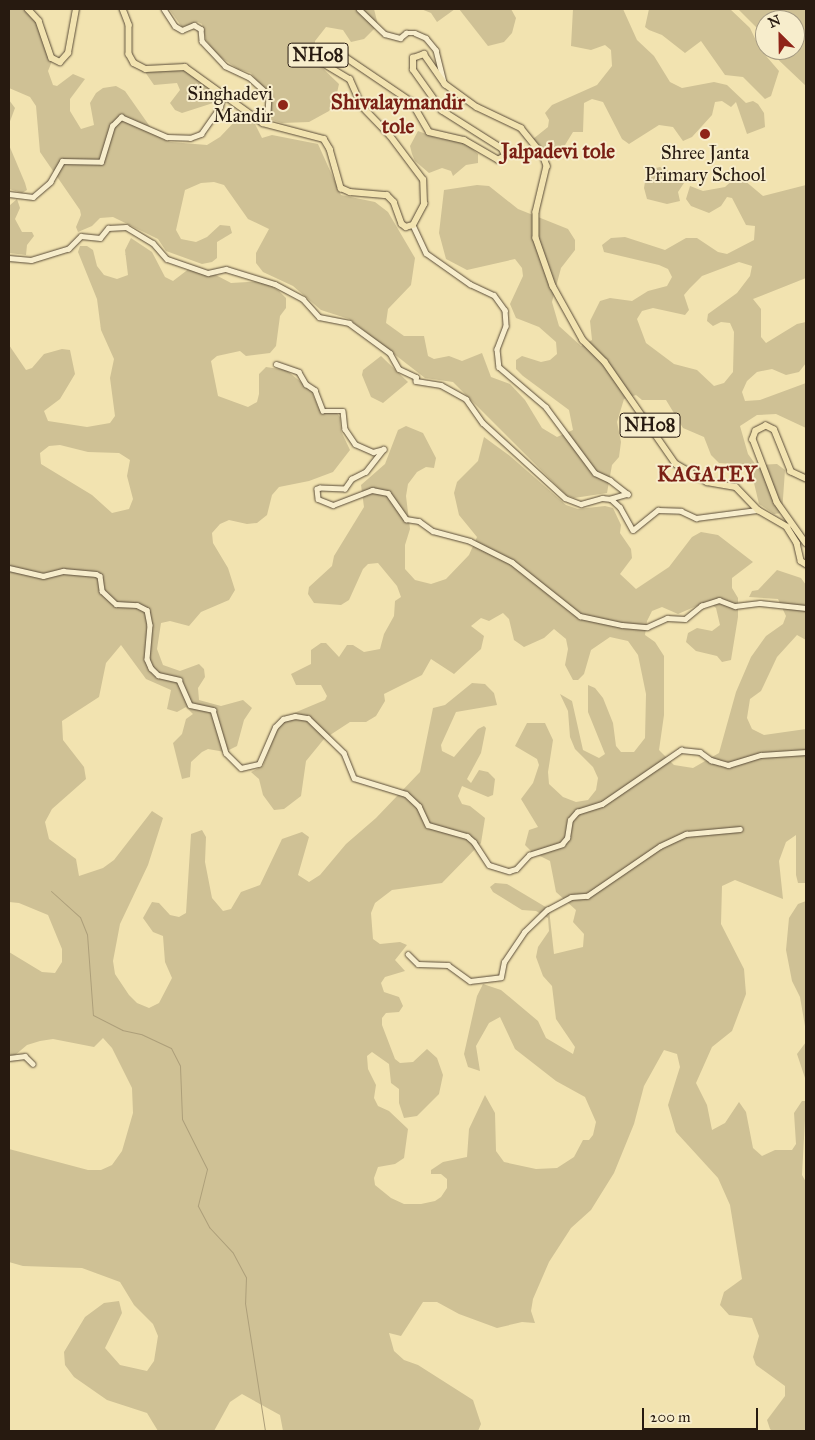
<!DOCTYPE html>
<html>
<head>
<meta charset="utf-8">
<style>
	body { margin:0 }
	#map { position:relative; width:815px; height:1440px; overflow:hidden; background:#f2e3b0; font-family:"IM FELL Great Primer",serif }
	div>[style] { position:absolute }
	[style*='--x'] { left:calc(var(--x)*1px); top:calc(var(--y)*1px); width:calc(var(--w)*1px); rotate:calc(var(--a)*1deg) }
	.green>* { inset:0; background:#cfc195 }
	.stream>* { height:1px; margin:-0.5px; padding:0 0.5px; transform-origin:0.5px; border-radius:0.5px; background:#ad9f7a }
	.roads { filter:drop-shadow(0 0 1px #5a4c38) drop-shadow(0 0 1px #5a4c38) }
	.minor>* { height:4.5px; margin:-2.25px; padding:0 2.25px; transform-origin:2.25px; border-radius:2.25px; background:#f7edcc }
	.major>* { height:5.5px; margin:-2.75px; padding:0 2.75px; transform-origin:2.75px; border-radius:2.75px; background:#f2e3b0 }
	.dots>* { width:14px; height:14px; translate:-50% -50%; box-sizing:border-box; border:2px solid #f7edcc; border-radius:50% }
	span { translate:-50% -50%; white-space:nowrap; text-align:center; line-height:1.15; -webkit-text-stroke:4px #f7edcc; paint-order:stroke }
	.shield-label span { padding:1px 4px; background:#f7edcc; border:1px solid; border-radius:4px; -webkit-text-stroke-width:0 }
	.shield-label { font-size:18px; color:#271a10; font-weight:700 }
	.poi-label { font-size:19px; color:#271a10 }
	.right { translate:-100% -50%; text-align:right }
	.quarter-label { font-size:21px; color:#7a1f14; font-weight:700 }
	.frame { position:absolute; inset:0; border:10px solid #271a10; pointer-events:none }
	.north { position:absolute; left:755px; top:10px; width:50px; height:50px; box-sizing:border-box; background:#f7edcc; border:1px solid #a49981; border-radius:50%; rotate:337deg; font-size:14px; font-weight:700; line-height:20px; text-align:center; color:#271a10 }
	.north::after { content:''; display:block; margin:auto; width:18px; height:22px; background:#8f2418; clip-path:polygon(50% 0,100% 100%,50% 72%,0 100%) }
	.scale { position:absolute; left:642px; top:1408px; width:116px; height:22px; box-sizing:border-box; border:2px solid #271a10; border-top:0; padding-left:6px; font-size:15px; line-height:18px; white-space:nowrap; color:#271a10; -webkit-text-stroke:4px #f7edcc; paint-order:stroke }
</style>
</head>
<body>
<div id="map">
	<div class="green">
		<i style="clip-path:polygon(evenodd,9px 9px,31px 9px,45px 28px,54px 56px,48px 71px,53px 85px,57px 86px,73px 74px,85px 79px,70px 99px,70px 111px,81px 129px,94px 125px,90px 103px,96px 93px,103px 88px,116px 86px,125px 91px,151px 128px,162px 139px,171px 142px,207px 145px,220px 137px,239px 117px,254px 122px,262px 138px,272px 135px,318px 144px,341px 195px,375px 202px,388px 212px,415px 258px,411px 285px,388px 309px,386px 323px,404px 336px,424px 336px,428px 356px,434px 359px,449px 356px,462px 361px,482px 353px,491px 377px,510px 384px,525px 400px,542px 428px,557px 437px,573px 430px,569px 410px,523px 376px,516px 369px,516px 360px,522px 356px,541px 362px,550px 360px,557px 354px,556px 342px,539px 327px,516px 318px,510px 304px,523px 276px,522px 268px,515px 259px,467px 270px,446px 259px,439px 233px,444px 190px,477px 185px,489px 186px,518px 209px,568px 229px,575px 240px,575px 250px,561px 268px,552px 302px,559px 326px,581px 346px,592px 340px,590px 321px,600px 301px,610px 298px,632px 301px,648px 291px,667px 286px,672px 277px,668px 269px,659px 265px,604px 252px,602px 245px,611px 238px,625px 237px,665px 250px,686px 238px,697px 238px,718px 252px,727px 254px,754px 240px,755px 226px,746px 225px,732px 198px,727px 197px,721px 206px,709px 213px,691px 206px,686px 199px,690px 186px,703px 191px,725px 187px,738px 175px,763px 196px,806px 185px,806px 278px,753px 299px,761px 309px,761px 337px,766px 343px,797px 324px,806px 322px,806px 363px,799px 372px,786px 375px,772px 369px,757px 372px,747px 381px,742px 392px,745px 401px,760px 400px,806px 383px,806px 428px,776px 414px,757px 415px,740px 426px,748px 454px,756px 465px,777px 464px,785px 470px,782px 513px,774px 514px,759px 504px,754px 483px,745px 465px,719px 463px,711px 455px,704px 437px,683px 428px,666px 400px,642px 400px,636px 395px,624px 399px,617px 422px,621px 442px,619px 457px,612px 465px,607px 493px,574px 498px,566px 495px,453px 382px,425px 378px,349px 319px,321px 310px,293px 286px,263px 272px,256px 263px,256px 253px,269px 229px,248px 219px,224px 185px,214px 182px,201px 183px,185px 190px,176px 230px,181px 239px,196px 242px,207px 237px,220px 225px,230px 226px,232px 233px,217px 242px,217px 258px,212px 262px,202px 264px,166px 251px,158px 239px,113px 217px,100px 218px,92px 226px,78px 232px,76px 227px,81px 215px,80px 210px,40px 152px,36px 106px,30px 97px,9px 88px,9px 9px,739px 262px,752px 266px,750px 276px,737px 293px,708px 314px,707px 321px,713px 326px,721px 322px,730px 323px,734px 332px,733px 372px,724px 383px,714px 386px,697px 370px,674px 364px,646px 343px,637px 319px,642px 311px,653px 308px,685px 315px,689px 310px,684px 295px,690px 288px,702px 276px,739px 262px)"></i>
		<i style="clip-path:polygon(169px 9px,374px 9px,378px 25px,364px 39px,351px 42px,343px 30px,326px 27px,315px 41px,315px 61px,339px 84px,335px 102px,329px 111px,309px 122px,282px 123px,262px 117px,270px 107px,269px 97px,251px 73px,238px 69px,216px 54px,206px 40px,202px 24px,198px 22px,182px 27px)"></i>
		<i style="clip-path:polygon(421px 9px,455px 9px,437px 22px,431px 13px)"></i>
		<i style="clip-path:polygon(459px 9px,511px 9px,516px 18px,512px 33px,504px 42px,488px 46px)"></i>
		<i style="clip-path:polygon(573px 9px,623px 9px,637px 40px,654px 56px,670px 82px,682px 88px,714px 82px,727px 85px,746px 103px,753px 101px,758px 104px,764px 113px,765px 127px,747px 134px,736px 102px,731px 107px,722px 101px,715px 102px,712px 115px,692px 137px,683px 141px,673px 127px,659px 125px,629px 144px,622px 139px,603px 102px,592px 99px,584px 103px,583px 132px,573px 132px,565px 145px,543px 149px,533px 139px,548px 127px,549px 120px,545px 113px,552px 105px,597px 85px,612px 66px,611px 50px,605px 45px,591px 50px,571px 46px)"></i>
		<i style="clip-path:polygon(649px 9px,730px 9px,750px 28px,760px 49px,779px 71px,771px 96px,765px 99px,743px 77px,725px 75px,701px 41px,685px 53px,662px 35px,649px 30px,645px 27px)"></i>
		<i style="clip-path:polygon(738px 9px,806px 9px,806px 86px,768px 50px,795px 50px,795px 20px,765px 20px,765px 47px,761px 32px)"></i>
		<i style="clip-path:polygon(186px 69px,218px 91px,220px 97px,213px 103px,182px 113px,175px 110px,170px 103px,180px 90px,177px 83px,154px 85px,145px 72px)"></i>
		<i style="clip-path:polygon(9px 100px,15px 108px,9px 124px)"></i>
		<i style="clip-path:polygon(418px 131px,437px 138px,465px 143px,478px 154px,478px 163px,466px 165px,453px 176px,451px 171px,442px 168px,429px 173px,415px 161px,412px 154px,410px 146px)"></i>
		<i style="clip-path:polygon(9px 145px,25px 183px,27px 190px,22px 193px,9px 189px)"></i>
		<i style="clip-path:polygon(660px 167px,683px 178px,684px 183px,678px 192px,680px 201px,667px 204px,647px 199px,644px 188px,647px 170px)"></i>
		<i style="clip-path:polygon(17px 199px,20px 208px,15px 219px,22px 232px,32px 232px,34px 236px,27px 245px,26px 255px,9px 253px,9px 206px)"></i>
		<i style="clip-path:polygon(evenodd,131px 238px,152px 252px,165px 277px,173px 281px,190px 268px,202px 274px,210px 272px,231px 283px,264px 281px,279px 291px,286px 298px,286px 308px,280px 316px,276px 346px,270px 353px,246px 356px,240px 351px,217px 356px,211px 361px,218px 396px,248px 407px,257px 402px,259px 394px,259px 374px,266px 367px,286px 370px,311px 390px,319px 409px,336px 412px,340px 417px,341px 431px,350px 450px,333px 472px,309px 481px,279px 487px,272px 495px,267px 515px,257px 523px,247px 524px,229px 520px,220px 524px,212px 533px,213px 543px,228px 568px,235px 590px,229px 600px,201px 612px,189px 626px,170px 621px,161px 623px,157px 649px,163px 665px,180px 671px,199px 664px,204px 669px,205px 677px,198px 688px,199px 700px,221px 706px,243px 700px,252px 708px,244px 720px,237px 746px,225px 752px,208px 749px,202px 752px,191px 762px,190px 777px,182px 779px,173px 743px,182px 734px,186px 719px,193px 714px,186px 707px,177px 712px,167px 709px,171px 690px,146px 679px,121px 645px,106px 663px,99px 697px,62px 721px,63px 740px,84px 767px,86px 779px,52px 809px,45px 822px,49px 839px,76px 859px,79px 876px,103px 868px,114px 860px,152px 811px,163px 818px,148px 865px,120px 924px,113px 961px,115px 974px,129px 995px,137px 1003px,149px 1008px,159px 1003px,172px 978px,165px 962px,163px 936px,153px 932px,143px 918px,152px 902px,159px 903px,170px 915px,179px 917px,186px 913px,191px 834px,202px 830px,206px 837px,205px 862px,212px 898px,223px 911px,231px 909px,241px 892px,260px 885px,282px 839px,302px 832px,309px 837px,298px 875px,309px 882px,320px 875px,346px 844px,376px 818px,420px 772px,433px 708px,445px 705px,472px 683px,485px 684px,494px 693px,497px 705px,456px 712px,441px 745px,442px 751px,454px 757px,478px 729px,484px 726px,486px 728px,481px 753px,467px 779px,471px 783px,479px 770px,488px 772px,495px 779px,493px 795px,488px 797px,462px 786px,458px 796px,462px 804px,470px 806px,485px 818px,481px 843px,442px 883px,392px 890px,375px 903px,371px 913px,373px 939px,380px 944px,400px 942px,407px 945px,395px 960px,405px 971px,385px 977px,381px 983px,384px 992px,399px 997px,403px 1006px,399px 1012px,386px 1013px,382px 1018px,382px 1025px,395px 1059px,400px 1063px,413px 1062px,427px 1049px,437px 1058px,443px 1075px,439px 1094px,417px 1116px,404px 1118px,399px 1103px,399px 1089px,391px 1083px,389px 1064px,372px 1052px,367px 1056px,368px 1069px,376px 1085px,374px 1098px,378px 1106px,389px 1111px,408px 1129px,404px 1158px,395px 1164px,378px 1167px,374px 1178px,375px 1185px,391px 1198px,404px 1204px,421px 1204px,435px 1201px,441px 1197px,447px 1188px,447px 1179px,441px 1174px,431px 1174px,431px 1170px,443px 1162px,467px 1157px,469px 1129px,485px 1095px,495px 1113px,496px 1151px,504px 1162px,536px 1169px,557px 1168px,574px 1157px,583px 1140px,589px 1140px,593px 1135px,596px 1122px,585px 1097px,556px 1081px,515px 1049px,500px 1017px,489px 1023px,476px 1046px,480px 1071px,468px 1067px,464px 1054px,477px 996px,483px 984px,501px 990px,538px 1021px,546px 1038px,573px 1054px,575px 1047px,556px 1019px,552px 986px,543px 976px,536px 957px,538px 947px,549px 931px,548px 918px,536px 911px,522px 910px,493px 892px,490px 887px,495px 883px,507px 884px,549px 909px,554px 954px,583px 947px,584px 934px,573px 922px,576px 910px,556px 892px,550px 861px,532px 852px,525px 845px,529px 830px,538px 827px,521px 799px,533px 783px,539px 765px,537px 759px,515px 746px,527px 723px,545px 723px,553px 740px,548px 772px,549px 784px,563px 797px,576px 802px,588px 800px,596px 790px,598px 778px,593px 767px,575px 749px,570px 737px,568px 711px,560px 694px,572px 701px,583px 750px,599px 758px,605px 754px,588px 712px,588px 685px,595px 688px,603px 698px,613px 723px,616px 746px,621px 752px,634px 752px,645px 738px,646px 694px,638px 655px,628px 641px,610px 637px,591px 650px,584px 674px,578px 680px,573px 680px,565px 665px,568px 649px,566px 639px,554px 629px,544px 638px,524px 647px,514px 640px,509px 619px,503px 613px,489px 621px,481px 618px,471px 626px,484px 636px,481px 649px,454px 674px,431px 659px,422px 675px,384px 694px,385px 701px,376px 716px,366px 722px,350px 722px,324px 739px,306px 761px,301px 796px,284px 809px,274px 810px,263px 795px,259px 779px,251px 772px,263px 766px,276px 732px,284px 721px,294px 713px,325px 700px,327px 696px,321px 685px,296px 685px,291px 674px,311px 664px,311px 650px,321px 643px,326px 643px,339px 657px,347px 645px,353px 645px,364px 652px,380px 649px,384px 634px,394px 616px,395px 601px,401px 597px,397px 586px,378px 563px,368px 564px,363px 569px,349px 600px,341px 605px,314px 603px,308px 594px,309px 587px,332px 566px,334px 556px,364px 507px,361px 485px,385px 464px,398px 430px,406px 426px,423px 433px,436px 458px,434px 468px,426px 467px,417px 472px,408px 484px,406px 496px,410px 529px,405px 545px,405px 569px,415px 580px,431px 584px,446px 579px,469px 555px,477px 537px,459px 515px,454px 493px,457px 482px,478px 461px,484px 437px,510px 456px,566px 505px,578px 509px,605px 506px,613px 508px,621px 525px,620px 533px,631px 549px,632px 558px,620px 574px,636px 589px,669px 567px,692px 537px,701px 532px,718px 535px,753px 562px,732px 578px,732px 588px,738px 598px,738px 617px,731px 660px,722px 662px,717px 656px,696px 651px,686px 642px,688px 633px,697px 628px,712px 631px,720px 625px,716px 608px,708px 601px,678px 614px,662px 607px,652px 611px,647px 621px,645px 635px,655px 642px,664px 656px,664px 715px,659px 750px,674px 765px,693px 768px,719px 753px,736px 692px,751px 657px,766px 636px,783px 624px,786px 616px,778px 599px,749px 597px,752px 591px,758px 590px,777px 570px,801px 578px,806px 585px,806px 640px,797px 635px,777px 657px,761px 691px,750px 699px,747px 718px,752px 729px,764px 735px,806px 729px,806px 883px,798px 883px,796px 875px,796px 835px,786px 842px,779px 861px,783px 899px,735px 880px,722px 886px,721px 924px,744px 969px,746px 994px,732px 1031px,712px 1047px,696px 1083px,707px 1105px,712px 1130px,725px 1123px,739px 1102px,746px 1112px,753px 1148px,762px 1156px,775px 1150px,792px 1150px,796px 1144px,794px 1113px,802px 1101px,806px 1101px,802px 1175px,806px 1182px,806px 1431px,772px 1431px,770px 1429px,767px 1420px,785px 1396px,785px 1386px,756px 1365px,753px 1357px,759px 1336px,752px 1318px,729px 1315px,720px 1305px,724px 1292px,742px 1279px,730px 1205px,718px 1178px,676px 1132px,668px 1105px,680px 1067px,677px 1054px,664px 1050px,644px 1086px,634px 1124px,614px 1173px,591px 1210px,571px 1228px,549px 1262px,533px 1299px,531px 1311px,535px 1323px,522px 1322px,497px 1328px,459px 1314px,437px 1302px,423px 1302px,401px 1336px,389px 1333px,394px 1351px,404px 1360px,418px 1365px,473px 1400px,481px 1424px,478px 1431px,283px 1431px,280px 1415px,242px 1394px,230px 1402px,214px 1431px,158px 1431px,147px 1413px,107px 1400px,74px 1377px,65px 1365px,64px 1352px,85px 1317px,104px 1303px,119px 1301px,122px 1313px,105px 1348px,120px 1365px,147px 1371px,154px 1361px,158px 1336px,153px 1324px,134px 1305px,120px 1282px,82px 1268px,23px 1266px,9px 1262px,9px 1149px,88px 1170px,101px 1170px,112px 1165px,122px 1151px,133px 1113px,132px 1088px,112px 1048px,103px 1038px,94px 1047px,53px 1039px,40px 1041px,27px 1045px,14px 1056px,9px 1055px,9px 952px,42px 972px,55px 973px,62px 962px,62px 949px,48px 915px,19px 903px,9px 902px,9px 345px,26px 370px,32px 368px,44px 354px,62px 349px,70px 350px,75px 374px,60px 399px,44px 411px,48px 421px,87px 427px,110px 423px,115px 416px,110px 378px,114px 359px,101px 330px,97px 299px,78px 252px,80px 246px,87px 246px,93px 250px,97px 266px,104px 275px,117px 279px,128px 275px,125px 250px,131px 238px,60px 445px,88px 452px,119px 453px,130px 460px,127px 476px,133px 499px,129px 509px,112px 513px,92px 495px,41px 464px,40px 453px,49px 446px,60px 445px)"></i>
		<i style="clip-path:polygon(381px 356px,408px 382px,383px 403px,371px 397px,362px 375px,363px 370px)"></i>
		<i style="clip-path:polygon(806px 901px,806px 1032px,800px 997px,792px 981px,786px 950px,789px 918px,798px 904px)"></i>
		<i style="clip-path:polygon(806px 1042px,806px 1081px,797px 1054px)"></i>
	</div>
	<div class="stream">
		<i style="--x:51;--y:891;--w:39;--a:42"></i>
		<i style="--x:80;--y:917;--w:18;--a:68"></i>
		<i style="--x:87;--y:934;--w:81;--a:85.8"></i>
		<i style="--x:93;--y:1015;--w:33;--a:27"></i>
		<i style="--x:122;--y:1030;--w:19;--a:12"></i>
		<i style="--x:141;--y:1034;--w:33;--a:25"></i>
		<i style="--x:171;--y:1048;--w:20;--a:63"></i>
		<i style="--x:180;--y:1066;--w:53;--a:87.8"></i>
		<i style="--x:182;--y:1119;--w:56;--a:63.4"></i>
		<i style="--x:207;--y:1169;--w:38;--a:104"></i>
		<i style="--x:198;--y:1206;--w:24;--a:62"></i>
		<i style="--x:209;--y:1227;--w:35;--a:47"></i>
		<i style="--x:233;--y:1253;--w:27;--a:62"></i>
		<i style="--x:246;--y:1277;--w:26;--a:92"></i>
		<i style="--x:245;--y:1303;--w:130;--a:81.1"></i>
	</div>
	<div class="roads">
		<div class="minor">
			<i style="--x:164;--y:9;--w:20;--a:57"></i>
			<i style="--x:175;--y:26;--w:8;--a:30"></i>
			<i style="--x:182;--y:30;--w:13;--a:-23"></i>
			<i style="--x:194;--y:25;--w:8;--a:30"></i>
			<i style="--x:201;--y:29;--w:12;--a:85"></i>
			<i style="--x:202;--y:41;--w:34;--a:47"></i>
			<i style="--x:225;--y:66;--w:26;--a:25"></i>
			<i style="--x:249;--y:77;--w:27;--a:42"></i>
			<i style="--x:269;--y:95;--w:19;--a:93"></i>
			<i style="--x:268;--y:114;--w:10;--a:135"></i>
			<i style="--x:359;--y:9;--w:36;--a:44"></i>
			<i style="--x:385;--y:34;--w:16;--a:15"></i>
			<i style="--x:400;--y:38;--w:8;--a:-40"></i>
			<i style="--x:406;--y:33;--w:9;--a:0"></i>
			<i style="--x:415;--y:33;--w:12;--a:24"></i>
			<i style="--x:426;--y:38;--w:16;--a:50"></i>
			<i style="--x:436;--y:50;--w:33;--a:76"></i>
			<i style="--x:9;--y:194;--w:24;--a:7"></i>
			<i style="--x:33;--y:197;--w:23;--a:-41"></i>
			<i style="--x:50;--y:182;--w:24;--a:-60"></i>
			<i style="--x:62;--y:161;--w:39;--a:1"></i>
			<i style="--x:101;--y:162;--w:38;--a:-73"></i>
			<i style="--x:112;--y:126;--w:13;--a:-45"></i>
			<i style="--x:121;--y:117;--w:50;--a:23.5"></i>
			<i style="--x:167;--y:137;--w:23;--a:2"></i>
			<i style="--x:190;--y:138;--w:12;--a:-20"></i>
			<i style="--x:201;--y:134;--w:33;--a:-55"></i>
			<i style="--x:220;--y:107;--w:14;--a:-78"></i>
			<i style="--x:413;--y:225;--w:31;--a:65"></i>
			<i style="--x:426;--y:253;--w:54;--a:35.2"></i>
			<i style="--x:470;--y:284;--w:26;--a:25"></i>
			<i style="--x:494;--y:295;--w:19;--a:54"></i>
			<i style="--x:505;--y:310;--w:16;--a:86"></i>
			<i style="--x:506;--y:326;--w:25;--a:111"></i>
			<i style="--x:497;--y:349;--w:18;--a:84"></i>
			<i style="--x:499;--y:367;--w:62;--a:40.4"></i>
			<i style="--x:546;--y:407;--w:82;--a:53.4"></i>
			<i style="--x:595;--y:473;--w:17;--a:25"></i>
			<i style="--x:610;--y:480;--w:23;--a:38"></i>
			<i style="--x:628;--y:494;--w:18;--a:164"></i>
			<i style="--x:9;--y:258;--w:22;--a:5"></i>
			<i style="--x:31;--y:260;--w:39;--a:-17"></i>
			<i style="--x:68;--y:249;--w:18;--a:-45"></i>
			<i style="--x:81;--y:236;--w:19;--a:6"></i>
			<i style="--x:100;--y:238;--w:13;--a:-51"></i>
			<i style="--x:108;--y:228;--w:18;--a:-3"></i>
			<i style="--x:126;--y:227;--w:31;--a:31"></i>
			<i style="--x:153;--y:243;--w:21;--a:49"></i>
			<i style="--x:167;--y:259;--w:43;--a:18.9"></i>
			<i style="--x:208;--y:273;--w:18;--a:-13"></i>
			<i style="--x:226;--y:269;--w:51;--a:17"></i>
			<i style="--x:275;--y:284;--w:32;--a:28"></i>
			<i style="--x:303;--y:299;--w:24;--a:48"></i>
			<i style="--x:319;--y:317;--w:31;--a:11"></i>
			<i style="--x:349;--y:323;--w:51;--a:36.2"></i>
			<i style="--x:390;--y:353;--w:18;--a:61"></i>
			<i style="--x:399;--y:369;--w:19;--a:25"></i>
			<i style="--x:416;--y:377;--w:4;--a:90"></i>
			<i style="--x:416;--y:381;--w:25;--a:9"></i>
			<i style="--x:441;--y:385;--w:29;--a:29"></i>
			<i style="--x:466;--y:399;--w:29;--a:55"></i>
			<i style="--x:483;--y:423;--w:111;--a:42.4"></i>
			<i style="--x:565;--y:498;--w:17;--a:21"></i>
			<i style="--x:581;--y:504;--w:22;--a:-16"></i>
			<i style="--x:602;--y:498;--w:9;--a:6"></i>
			<i style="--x:611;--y:499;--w:12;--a:42"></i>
			<i style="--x:620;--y:507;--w:26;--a:61"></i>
			<i style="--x:633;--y:530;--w:32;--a:-39"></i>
			<i style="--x:658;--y:510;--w:23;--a:2"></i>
			<i style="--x:681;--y:511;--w:17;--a:25"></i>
			<i style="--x:696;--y:518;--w:63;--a:-7.4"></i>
			<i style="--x:276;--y:364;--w:24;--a:19"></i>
			<i style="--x:299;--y:372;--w:14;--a:60"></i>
			<i style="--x:306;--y:384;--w:11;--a:34"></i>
			<i style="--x:315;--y:390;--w:22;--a:69"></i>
			<i style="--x:323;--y:411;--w:20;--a:0"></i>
			<i style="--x:343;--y:411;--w:18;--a:84"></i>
			<i style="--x:345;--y:429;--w:18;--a:56"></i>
			<i style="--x:355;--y:444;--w:20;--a:24"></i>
			<i style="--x:373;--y:452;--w:11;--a:-15"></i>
			<i style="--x:384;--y:449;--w:29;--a:128"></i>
			<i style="--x:366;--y:472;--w:16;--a:153"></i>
			<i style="--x:352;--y:479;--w:12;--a:125"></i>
			<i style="--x:345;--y:489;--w:25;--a:-178"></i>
			<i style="--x:320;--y:488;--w:3;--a:162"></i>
			<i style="--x:317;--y:489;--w:10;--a:84"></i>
			<i style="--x:318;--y:499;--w:16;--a:22"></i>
			<i style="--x:333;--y:505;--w:42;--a:-21"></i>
			<i style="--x:372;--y:490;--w:16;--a:11"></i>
			<i style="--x:388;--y:493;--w:32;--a:55"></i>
			<i style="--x:406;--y:519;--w:13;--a:9"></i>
			<i style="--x:419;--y:521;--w:17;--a:36"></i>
			<i style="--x:433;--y:531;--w:38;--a:15"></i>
			<i style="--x:470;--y:541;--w:47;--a:26.6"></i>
			<i style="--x:512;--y:562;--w:87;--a:38.5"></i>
			<i style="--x:580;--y:616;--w:43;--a:12.1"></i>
			<i style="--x:622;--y:625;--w:25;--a:5"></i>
			<i style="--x:647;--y:627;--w:22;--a:-24"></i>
			<i style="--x:667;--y:618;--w:18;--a:3"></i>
			<i style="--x:685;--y:619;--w:21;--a:-39"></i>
			<i style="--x:701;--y:606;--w:19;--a:-18"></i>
			<i style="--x:719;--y:600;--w:17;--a:21"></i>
			<i style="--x:735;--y:606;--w:25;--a:-7"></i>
			<i style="--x:760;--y:603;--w:46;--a:6.2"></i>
			<i style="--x:9;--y:568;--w:35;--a:13"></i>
			<i style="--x:43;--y:576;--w:21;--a:-14"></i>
			<i style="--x:63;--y:571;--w:33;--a:5"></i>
			<i style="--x:96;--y:574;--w:4;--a:27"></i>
			<i style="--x:100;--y:576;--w:15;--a:82"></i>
			<i style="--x:102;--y:591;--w:19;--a:43"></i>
			<i style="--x:116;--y:604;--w:21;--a:3"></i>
			<i style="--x:137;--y:605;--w:11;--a:27"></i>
			<i style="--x:147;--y:610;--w:15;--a:79"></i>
			<i style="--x:150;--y:625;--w:34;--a:95"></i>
			<i style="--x:147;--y:659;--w:10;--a:66"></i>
			<i style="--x:151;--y:668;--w:10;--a:45"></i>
			<i style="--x:158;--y:675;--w:22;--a:13"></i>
			<i style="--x:179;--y:680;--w:27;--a:66"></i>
			<i style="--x:190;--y:705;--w:24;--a:12"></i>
			<i style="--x:213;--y:710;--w:45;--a:73.2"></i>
			<i style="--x:226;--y:753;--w:21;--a:45"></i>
			<i style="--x:241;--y:768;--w:18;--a:-13"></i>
			<i style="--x:259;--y:764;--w:40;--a:-66.6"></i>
			<i style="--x:275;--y:727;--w:11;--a:-45"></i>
			<i style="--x:283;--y:719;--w:12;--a:-14"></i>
			<i style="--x:295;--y:716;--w:13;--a:9"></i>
			<i style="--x:308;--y:718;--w:50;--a:44.2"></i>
			<i style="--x:344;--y:753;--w:27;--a:68"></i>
			<i style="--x:354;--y:778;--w:54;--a:17.1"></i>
			<i style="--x:406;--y:794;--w:18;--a:43"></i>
			<i style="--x:419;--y:806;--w:21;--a:65"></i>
			<i style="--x:428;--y:825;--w:41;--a:15.8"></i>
			<i style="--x:467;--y:836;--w:9;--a:41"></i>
			<i style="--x:474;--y:842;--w:27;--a:57"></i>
			<i style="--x:489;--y:865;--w:21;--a:17"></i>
			<i style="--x:509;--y:871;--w:7;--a:-16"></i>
			<i style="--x:516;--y:869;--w:19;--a:-47"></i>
			<i style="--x:529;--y:855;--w:35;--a:-18"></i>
			<i style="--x:562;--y:844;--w:8;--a:-50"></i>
			<i style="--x:567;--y:838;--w:18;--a:-81"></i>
			<i style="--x:570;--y:820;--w:11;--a:-49"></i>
			<i style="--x:577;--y:812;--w:26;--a:-18"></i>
			<i style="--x:602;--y:804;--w:96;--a:-34.4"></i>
			<i style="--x:681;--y:750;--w:19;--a:6"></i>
			<i style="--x:700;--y:752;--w:14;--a:36"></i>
			<i style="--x:711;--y:760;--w:18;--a:16"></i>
			<i style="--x:728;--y:765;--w:34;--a:-17"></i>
			<i style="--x:761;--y:755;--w:45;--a:-3.8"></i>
			<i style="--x:408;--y:954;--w:14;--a:45"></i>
			<i style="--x:418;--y:964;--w:30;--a:2"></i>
			<i style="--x:448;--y:965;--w:27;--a:36"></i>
			<i style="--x:470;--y:981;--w:31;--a:-7"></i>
			<i style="--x:501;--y:977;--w:15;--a:-79"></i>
			<i style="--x:504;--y:962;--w:36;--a:-56"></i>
			<i style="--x:524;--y:932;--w:32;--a:-44"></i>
			<i style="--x:547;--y:910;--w:27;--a:-28"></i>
			<i style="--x:571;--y:897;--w:16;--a:-4"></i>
			<i style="--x:587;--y:896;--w:88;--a:-34.4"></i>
			<i style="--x:660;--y:846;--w:29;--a:-25"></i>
			<i style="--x:686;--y:834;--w:54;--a:-5.3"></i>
			<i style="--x:9;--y:1058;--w:16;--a:-7"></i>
			<i style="--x:25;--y:1056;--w:11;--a:45"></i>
		</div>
		<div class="major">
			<i style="--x:28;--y:9;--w:16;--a:47"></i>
			<i style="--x:39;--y:21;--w:39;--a:71"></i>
			<i style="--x:52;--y:58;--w:9;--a:27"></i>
			<i style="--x:60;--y:62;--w:12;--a:-48"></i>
			<i style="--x:68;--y:53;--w:45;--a:-79.7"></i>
			<i style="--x:123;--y:9;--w:17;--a:69"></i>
			<i style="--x:129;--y:25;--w:29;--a:90"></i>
			<i style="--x:129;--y:54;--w:10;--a:61"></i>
			<i style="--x:134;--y:63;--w:13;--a:27"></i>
			<i style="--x:146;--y:69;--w:39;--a:-3"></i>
			<i style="--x:185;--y:67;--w:96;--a:35.7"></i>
			<i style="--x:263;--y:123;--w:63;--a:14.7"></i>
			<i style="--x:324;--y:139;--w:12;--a:59"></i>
			<i style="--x:330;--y:149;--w:41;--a:74.2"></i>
			<i style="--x:341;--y:188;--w:10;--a:24"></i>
			<i style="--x:350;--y:192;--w:37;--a:5"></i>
			<i style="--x:387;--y:195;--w:10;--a:45"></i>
			<i style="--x:394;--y:202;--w:23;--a:70"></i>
			<i style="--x:402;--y:224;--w:5;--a:37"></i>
			<i style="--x:406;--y:227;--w:7;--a:-16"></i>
			<i style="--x:413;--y:225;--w:24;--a:-62"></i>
			<i style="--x:424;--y:204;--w:24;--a:-92"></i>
			<i style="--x:423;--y:180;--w:55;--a:-126.9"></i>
			<i style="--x:390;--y:136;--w:40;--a:-134"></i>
			<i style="--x:362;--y:107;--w:30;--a:-114"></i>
			<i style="--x:350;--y:80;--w:35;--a:-149"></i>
			<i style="--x:320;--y:62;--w:10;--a:-96"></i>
			<i style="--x:319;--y:52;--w:10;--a:-17"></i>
			<i style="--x:329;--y:49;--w:13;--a:23"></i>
			<i style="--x:341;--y:54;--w:86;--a:34.1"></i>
			<i style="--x:412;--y:102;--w:34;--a:60"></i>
			<i style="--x:429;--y:132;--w:36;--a:13"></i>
			<i style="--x:464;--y:140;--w:39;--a:30"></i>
			<i style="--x:498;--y:160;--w:8;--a:-30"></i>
			<i style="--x:505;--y:156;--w:8;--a:-113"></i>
			<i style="--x:502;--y:149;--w:71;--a:-147.7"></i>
			<i style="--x:442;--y:111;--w:50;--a:-125.3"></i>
			<i style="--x:413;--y:70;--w:12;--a:-90"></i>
			<i style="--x:413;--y:58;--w:12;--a:-20"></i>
			<i style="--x:424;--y:54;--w:37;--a:55"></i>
			<i style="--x:445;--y:84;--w:39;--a:36"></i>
			<i style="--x:477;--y:107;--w:49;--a:25.5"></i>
			<i style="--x:521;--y:128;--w:35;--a:51"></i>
			<i style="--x:543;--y:155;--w:12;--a:70"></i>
			<i style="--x:547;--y:166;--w:47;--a:103.4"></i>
			<i style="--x:536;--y:212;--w:26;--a:90"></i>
			<i style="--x:536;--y:238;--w:51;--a:70.5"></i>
			<i style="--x:553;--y:286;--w:62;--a:60.9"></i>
			<i style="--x:583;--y:340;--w:31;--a:45"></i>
			<i style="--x:605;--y:362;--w:124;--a:55.2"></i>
			<i style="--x:676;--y:464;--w:36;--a:30"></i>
			<i style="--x:707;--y:482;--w:29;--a:10"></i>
			<i style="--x:736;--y:487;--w:32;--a:46"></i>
			<i style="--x:758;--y:510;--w:34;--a:30"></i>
			<i style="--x:787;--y:527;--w:19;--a:58"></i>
			<i style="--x:797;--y:543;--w:18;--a:77"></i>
			<i style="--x:801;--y:561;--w:6;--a:31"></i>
			<i style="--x:806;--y:479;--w:17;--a:-155"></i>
			<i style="--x:791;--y:472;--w:45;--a:-112"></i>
			<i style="--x:774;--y:430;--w:9;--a:-153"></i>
			<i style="--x:766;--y:426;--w:11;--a:153"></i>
			<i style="--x:756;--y:431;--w:9;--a:111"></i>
			<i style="--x:753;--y:439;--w:67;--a:69.1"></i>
			<i style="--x:777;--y:502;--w:50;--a:54.7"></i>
		</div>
	</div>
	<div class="dots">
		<i style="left:283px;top:105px;background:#8f2418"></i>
		<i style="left:705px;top:134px;background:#8f2418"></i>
	</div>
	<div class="shield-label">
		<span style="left:318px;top:55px">NH08</span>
		<span style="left:650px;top:425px">NH08</span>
	</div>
	<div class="poi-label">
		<span class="right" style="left:273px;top:105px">Singhadevi<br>Mandir</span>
		<span style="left:705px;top:164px">Shree Janta<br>Primary School</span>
	</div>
	<div class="quarter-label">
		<span style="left:398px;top:114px">Shivalaymandir<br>tole</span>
		<span style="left:558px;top:151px">Jalpadevi tole</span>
		<span style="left:707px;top:474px">KAGATEY</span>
	</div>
	<div class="frame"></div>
	<div class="north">N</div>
	<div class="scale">200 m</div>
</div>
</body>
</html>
